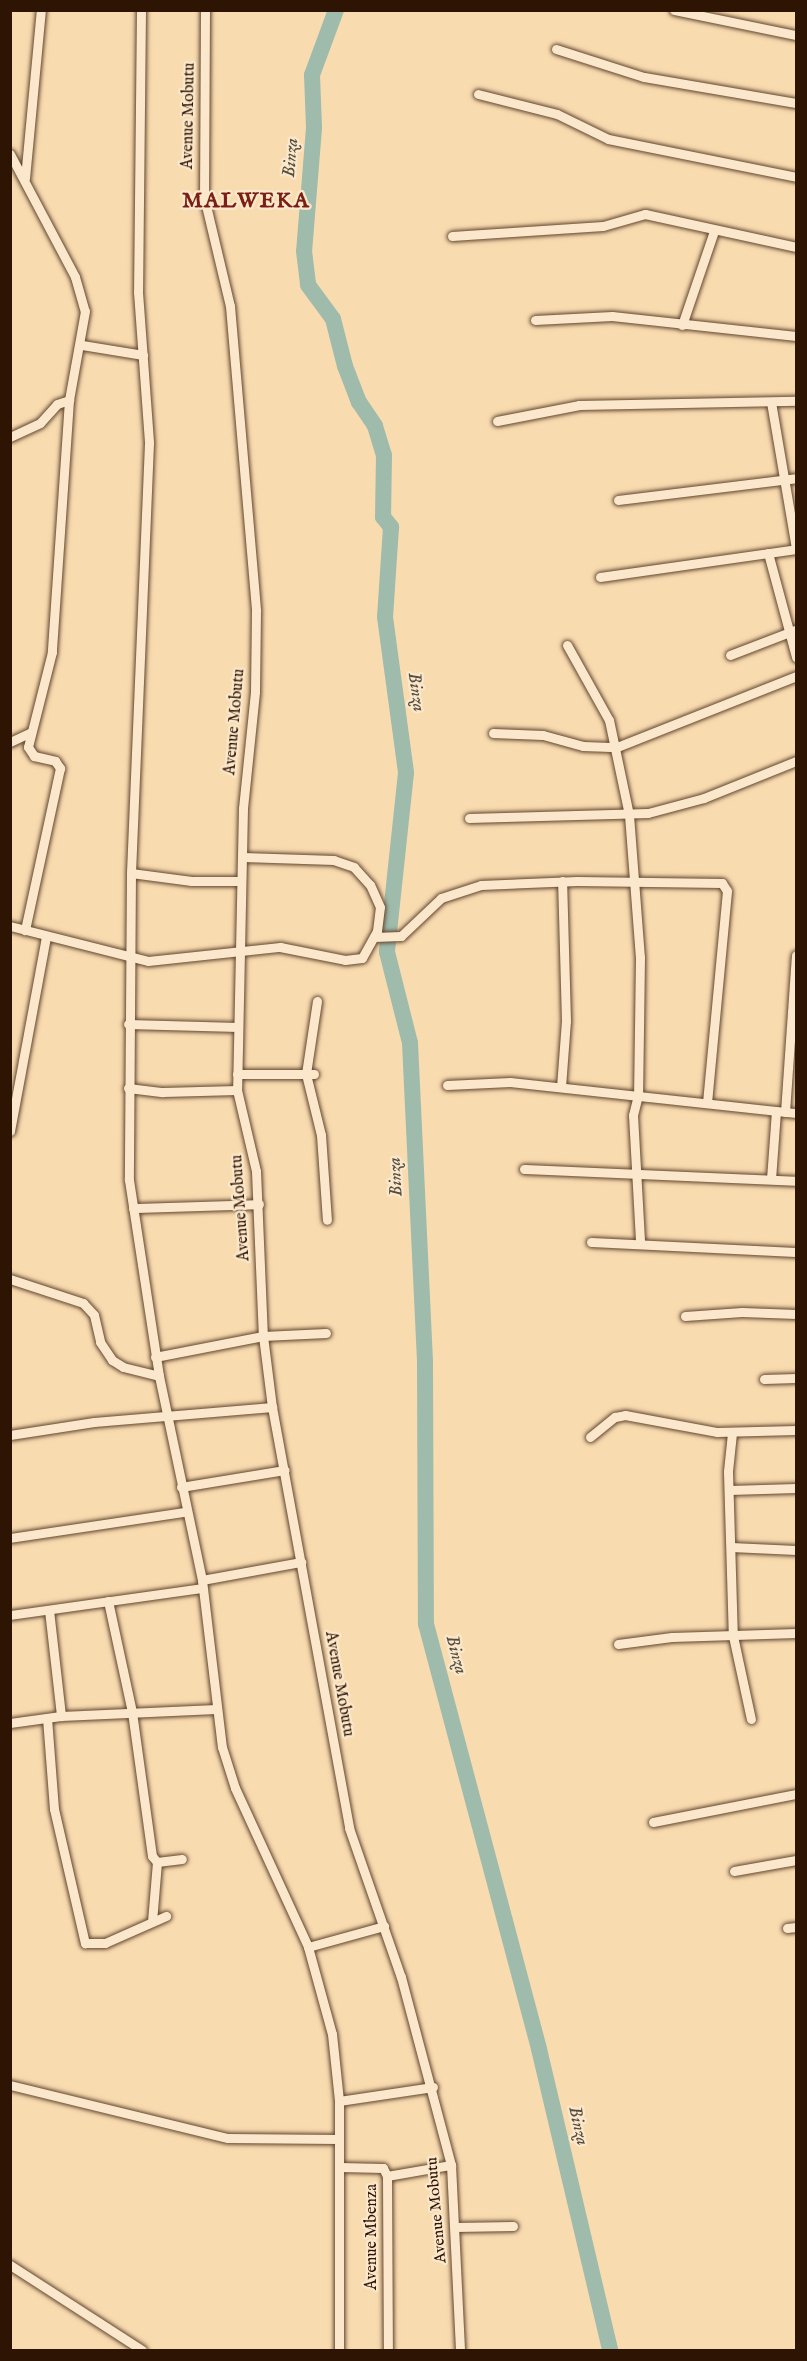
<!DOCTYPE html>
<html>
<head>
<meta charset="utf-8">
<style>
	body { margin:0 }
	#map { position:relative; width:807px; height:2361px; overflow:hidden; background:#f9dbb0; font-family:"IM FELL English",serif }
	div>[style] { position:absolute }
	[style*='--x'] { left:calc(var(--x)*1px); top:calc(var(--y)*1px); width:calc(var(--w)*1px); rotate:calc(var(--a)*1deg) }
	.river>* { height:16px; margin:-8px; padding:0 8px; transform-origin:8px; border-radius:8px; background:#9ebbac }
	.roads { filter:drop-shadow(0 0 2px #61462e) drop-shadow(0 0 2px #61462e) }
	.minor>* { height:9px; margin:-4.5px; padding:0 4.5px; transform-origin:4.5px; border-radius:4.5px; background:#fbe8cc }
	span { translate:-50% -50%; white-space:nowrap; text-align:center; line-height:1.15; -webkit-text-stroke:4.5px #fbe8cc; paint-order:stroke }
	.street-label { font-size:16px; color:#2e1402 }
	.water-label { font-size:18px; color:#554e3e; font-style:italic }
	.district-label { font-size:22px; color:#7a1f14; font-weight:700; letter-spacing:1.5px }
	.frame { position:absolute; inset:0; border:12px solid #2e1402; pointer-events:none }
</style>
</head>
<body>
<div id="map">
	<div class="river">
		<i style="--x:336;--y:10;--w:69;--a:110.3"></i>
		<i style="--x:312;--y:75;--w:53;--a:87.8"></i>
		<i style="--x:314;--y:128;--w:123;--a:94.6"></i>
		<i style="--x:304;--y:251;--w:34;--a:83"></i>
		<i style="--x:308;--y:285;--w:42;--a:53.7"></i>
		<i style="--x:333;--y:319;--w:49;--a:75.7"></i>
		<i style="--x:345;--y:366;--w:39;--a:69"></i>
		<i style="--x:359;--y:402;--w:29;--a:56"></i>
		<i style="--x:375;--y:426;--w:30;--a:73"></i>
		<i style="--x:384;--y:455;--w:62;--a:90.9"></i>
		<i style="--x:383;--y:517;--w:13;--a:51"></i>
		<i style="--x:391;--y:527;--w:90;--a:93.8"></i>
		<i style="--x:385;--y:617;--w:157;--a:82.3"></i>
		<i style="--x:406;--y:773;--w:180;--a:96.1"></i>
		<i style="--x:387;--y:952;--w:94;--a:75.8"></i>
		<i style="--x:410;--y:1043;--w:320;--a:87.3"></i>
		<i style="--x:425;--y:1363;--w:261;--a:89.8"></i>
		<i style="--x:426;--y:1624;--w:440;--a:75.1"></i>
		<i style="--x:539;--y:2049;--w:309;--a:76.7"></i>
	</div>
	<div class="roads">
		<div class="minor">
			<i style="--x:141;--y:10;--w:282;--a:90.6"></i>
			<i style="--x:138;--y:292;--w:151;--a:85.8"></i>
			<i style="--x:149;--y:443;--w:430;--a:92.4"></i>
			<i style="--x:131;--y:873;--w:307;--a:90.4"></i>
			<i style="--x:129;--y:1180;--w:198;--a:81.3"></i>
			<i style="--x:159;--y:1376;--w:208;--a:78.1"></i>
			<i style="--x:202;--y:1580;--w:168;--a:83.2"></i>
			<i style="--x:222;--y:1747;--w:43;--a:72.4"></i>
			<i style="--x:235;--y:1788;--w:175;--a:65.3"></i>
			<i style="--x:308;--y:1947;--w:90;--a:74.6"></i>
			<i style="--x:332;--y:2034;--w:67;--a:84"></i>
			<i style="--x:339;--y:2101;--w:249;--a:90"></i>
			<i style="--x:205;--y:10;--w:187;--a:90.3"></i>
			<i style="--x:204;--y:197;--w:112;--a:76.6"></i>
			<i style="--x:230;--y:306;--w:306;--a:85.1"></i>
			<i style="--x:256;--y:611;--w:81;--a:90.7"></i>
			<i style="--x:255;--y:692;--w:117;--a:95.9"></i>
			<i style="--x:243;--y:808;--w:282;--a:91.2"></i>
			<i style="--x:237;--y:1090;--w:83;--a:76.8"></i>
			<i style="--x:256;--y:1171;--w:165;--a:87.6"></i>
			<i style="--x:263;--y:1336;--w:72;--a:82.8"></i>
			<i style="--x:272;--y:1407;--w:428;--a:79.6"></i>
			<i style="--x:349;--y:1828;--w:158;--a:70.8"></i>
			<i style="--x:401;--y:1977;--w:195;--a:75.1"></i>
			<i style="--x:451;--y:2165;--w:185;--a:87.2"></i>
			<i style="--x:674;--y:10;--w:125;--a:11.6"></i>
			<i style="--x:556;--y:49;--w:92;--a:17.7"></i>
			<i style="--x:644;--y:77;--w:154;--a:9.7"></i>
			<i style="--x:478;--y:94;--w:81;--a:14.2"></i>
			<i style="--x:557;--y:114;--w:57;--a:26.1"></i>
			<i style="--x:608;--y:139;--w:192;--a:11.4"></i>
			<i style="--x:10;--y:154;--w:139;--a:62.1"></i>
			<i style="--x:75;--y:277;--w:35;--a:74"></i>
			<i style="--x:85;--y:311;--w:90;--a:100.2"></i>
			<i style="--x:69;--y:400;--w:253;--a:93.9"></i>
			<i style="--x:52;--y:652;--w:98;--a:104.2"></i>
			<i style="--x:28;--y:747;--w:11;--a:56"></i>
			<i style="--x:34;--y:756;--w:22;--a:13"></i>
			<i style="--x:55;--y:761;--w:9;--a:54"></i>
			<i style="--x:60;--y:768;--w:166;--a:102.2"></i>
			<i style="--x:25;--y:178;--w:169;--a:-84.6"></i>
			<i style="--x:452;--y:236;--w:151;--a:-3.8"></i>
			<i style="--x:603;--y:226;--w:44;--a:-15.9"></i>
			<i style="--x:645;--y:214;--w:155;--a:12.3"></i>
			<i style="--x:535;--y:320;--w:77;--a:-3"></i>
			<i style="--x:612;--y:316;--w:185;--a:6.2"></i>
			<i style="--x:682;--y:325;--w:99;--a:-71.2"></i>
			<i style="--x:82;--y:345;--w:62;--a:9.3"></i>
			<i style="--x:771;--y:402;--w:149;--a:80.3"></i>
			<i style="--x:497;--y:421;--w:84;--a:-11"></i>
			<i style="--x:579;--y:405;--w:217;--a:-1.1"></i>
			<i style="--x:10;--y:437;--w:33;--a:-25"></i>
			<i style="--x:40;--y:423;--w:25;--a:-48"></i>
			<i style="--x:57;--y:404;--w:13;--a:-18"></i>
			<i style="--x:618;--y:500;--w:179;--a:-7"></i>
			<i style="--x:768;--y:553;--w:108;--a:74.9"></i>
			<i style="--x:600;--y:577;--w:198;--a:-8.1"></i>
			<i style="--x:567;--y:645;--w:86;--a:60.8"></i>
			<i style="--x:609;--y:720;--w:97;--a:78.1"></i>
			<i style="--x:629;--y:815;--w:142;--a:85.6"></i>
			<i style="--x:640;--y:957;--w:138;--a:90.8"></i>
			<i style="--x:638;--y:1095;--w:21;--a:104"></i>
			<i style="--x:633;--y:1115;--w:127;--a:86.8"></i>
			<i style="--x:730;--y:655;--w:70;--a:-21"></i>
			<i style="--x:493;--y:733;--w:50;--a:2.3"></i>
			<i style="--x:543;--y:735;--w:41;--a:15.4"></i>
			<i style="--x:583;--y:746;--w:34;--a:2"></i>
			<i style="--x:617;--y:747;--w:193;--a:-21.6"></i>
			<i style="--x:10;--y:742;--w:23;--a:-25"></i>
			<i style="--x:469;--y:818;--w:179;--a:-1.6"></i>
			<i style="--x:648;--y:813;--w:58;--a:-15"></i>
			<i style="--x:704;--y:798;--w:99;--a:-21.9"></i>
			<i style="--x:131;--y:873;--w:61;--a:7.6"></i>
			<i style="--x:191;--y:881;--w:49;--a:0"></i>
			<i style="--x:10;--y:926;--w:142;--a:14.2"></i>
			<i style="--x:148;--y:961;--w:133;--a:-6.1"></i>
			<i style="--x:280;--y:947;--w:66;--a:11.3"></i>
			<i style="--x:345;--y:960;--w:17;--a:-7"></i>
			<i style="--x:362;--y:958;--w:31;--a:-61"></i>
			<i style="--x:377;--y:931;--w:24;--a:-83"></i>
			<i style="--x:380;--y:907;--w:24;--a:-114"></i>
			<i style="--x:370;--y:885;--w:24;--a:-132"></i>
			<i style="--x:354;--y:867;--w:21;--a:-161"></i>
			<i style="--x:334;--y:860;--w:91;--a:-178.1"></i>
			<i style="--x:374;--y:937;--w:27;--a:-2"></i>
			<i style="--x:401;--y:936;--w:55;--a:-43.5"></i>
			<i style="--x:441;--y:898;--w:42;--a:-18"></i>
			<i style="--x:481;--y:885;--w:96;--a:-2.4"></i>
			<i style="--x:577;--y:881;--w:145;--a:0.8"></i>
			<i style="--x:722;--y:883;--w:9;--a:58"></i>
			<i style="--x:727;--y:891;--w:211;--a:95.4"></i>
			<i style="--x:317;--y:1001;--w:74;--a:98.6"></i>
			<i style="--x:306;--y:1074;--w:63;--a:76.2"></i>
			<i style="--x:321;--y:1135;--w:85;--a:86"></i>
			<i style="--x:128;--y:1024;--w:110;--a:1.6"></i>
			<i style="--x:237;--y:1074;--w:77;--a:0"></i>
			<i style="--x:447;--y:1085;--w:63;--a:-2.7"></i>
			<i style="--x:510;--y:1082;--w:288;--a:6.2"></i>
			<i style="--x:561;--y:1087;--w:66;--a:-85.7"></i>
			<i style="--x:566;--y:1021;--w:140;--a:-91.6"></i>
			<i style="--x:128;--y:1088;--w:35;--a:7"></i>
			<i style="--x:163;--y:1092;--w:74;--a:-1.5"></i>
			<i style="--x:785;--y:1112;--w:157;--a:-86"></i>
			<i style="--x:10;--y:1131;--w:198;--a:-79.5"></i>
			<i style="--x:524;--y:1169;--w:272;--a:2.5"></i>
			<i style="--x:771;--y:1179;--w:68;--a:-85.8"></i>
			<i style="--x:133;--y:1208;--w:126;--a:-1.8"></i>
			<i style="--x:591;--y:1242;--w:205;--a:2.8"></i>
			<i style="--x:10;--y:1279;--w:77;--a:18.2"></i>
			<i style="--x:83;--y:1303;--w:16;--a:47"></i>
			<i style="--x:94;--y:1315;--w:28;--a:77"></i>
			<i style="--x:100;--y:1342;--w:22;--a:56"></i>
			<i style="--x:112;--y:1360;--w:13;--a:32"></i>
			<i style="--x:123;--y:1367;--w:37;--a:14"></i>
			<i style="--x:685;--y:1316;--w:57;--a:-4"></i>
			<i style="--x:742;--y:1312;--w:54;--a:2.1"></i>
			<i style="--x:155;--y:1357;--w:110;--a:-11"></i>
			<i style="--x:263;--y:1336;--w:63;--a:-2.7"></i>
			<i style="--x:764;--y:1379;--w:32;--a:-2"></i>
			<i style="--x:732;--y:1433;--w:39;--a:96"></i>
			<i style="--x:728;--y:1472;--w:164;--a:88.3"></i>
			<i style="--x:733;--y:1636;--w:85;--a:77.8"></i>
			<i style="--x:10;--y:1435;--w:85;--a:-8.8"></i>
			<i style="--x:94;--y:1422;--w:179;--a:-4.8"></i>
			<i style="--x:590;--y:1437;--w:32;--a:-39"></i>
			<i style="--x:615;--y:1417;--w:10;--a:-11"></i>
			<i style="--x:625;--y:1415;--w:94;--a:10.5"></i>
			<i style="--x:717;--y:1432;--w:79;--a:-1.5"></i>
			<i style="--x:181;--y:1487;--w:105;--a:-9.3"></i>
			<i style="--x:729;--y:1490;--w:67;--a:-1.7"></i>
			<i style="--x:10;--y:1538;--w:177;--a:-8.5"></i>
			<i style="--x:731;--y:1547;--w:65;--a:2.6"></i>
			<i style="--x:202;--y:1580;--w:101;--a:-10.3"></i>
			<i style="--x:108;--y:1601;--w:114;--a:77.8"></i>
			<i style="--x:132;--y:1712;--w:145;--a:82.1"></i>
			<i style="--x:152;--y:1856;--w:8;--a:50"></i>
			<i style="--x:157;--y:1862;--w:60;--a:94.8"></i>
			<i style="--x:49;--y:1610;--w:107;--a:83.5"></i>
			<i style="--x:10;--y:1615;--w:194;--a:-8"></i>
			<i style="--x:618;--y:1644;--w:54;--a:-7.4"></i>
			<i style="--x:672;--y:1637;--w:124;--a:-1.8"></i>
			<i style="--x:47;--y:1718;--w:91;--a:85.6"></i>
			<i style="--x:54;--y:1809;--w:138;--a:77"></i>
			<i style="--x:85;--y:1943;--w:20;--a:0"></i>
			<i style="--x:105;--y:1943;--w:67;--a:-23.9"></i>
			<i style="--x:10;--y:1723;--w:51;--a:-7.8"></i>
			<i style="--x:61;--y:1716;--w:155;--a:-2.6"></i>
			<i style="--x:653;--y:1822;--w:146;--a:-11.1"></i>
			<i style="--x:157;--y:1862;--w:25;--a:-7"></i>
			<i style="--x:734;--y:1871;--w:63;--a:-10.1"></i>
			<i style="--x:787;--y:1928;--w:9;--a:-6"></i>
			<i style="--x:308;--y:1947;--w:79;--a:-15.4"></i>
			<i style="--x:10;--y:2085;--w:224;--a:13.7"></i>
			<i style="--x:228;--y:2138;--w:110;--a:0.5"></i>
			<i style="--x:339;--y:2101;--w:95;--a:-8.5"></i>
			<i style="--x:340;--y:2167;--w:43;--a:1.3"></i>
			<i style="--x:383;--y:2168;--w:9;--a:63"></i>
			<i style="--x:387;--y:2176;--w:174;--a:89.7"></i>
			<i style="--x:387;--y:2176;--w:65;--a:-9.8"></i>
			<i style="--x:456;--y:2227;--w:57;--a:-1"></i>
			<i style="--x:10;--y:2265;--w:157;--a:32.8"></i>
		</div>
	</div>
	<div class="street-label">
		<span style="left:189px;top:116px;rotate:-89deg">Avenue Mobutu</span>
		<span style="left:235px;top:722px;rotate:-85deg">Avenue Mobutu</span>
		<span style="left:241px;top:1208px;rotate:-94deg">Avenue Mobutu</span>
		<span style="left:339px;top:1684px;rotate:80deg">Avenue Mobutu</span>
		<span style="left:437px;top:2210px;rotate:-95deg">Avenue Mobutu</span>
		<span style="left:372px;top:2237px;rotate:-90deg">Avenue Mbenza</span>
	</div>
	<div class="water-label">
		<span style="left:292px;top:158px;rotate:-85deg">Binza</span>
		<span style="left:415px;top:692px;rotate:82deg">Binza</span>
		<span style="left:397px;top:1177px;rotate:-93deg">Binza</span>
		<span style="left:455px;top:1655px;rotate:75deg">Binza</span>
		<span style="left:577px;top:2126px;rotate:77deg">Binza</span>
	</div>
	<div class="district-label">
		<span style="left:246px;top:202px">MALWEKA</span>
	</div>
	<div class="frame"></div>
</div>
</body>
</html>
